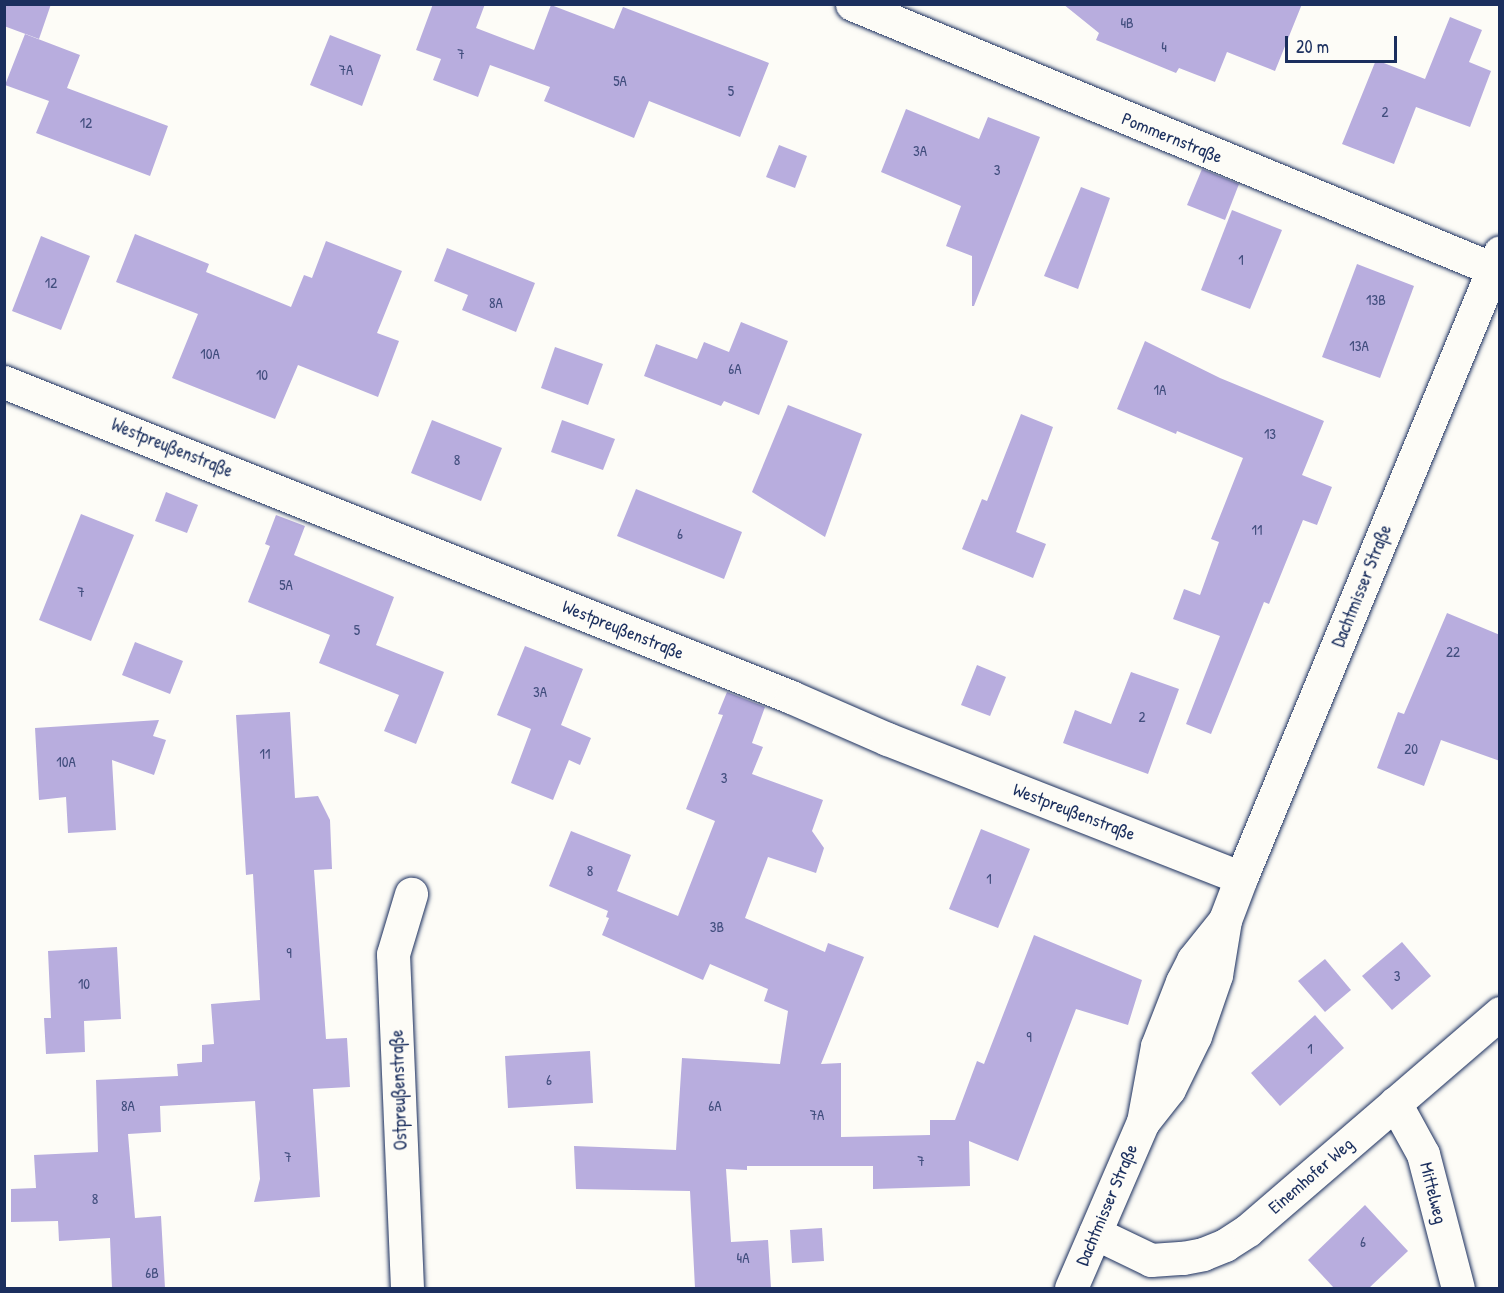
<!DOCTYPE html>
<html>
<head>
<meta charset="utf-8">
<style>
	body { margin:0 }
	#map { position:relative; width:1504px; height:1293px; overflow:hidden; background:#fdfcf7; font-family:"Patrick Hand",sans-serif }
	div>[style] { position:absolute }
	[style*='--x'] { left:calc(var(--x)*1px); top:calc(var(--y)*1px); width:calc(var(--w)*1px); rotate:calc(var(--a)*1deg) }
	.building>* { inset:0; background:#b8adde }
	.roads { filter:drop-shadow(0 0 2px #1b2f5e) drop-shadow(0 0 2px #1b2f5e) }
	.minor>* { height:33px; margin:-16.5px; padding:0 16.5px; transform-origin:16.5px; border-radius:16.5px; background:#fdfcf7 }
	.tertiary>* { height:33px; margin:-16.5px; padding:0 16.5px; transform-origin:16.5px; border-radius:16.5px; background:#fdfcf7 }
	span { translate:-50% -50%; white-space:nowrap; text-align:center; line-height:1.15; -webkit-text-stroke:4.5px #fdfcf7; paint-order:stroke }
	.number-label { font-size:15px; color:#424e7e }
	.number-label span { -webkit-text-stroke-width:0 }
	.street-label { font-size:18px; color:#1b2f5e }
	.frame { position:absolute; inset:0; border:6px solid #1b2f5e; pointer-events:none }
	.scale { position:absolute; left:1285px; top:36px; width:112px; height:27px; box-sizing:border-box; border:3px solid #1b2f5e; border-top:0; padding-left:8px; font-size:18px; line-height:21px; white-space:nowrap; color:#1b2f5e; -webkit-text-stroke:4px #fdfcf7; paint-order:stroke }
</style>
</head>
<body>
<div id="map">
	<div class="building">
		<i style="clip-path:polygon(4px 4px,51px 4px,39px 39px,4px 26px)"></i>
		<i style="clip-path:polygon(433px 4px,485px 4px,476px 28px,534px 50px,551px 5px,614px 29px,623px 7px,769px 63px,740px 137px,649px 101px,634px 138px,544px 101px,550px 87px,490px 65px,478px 97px,433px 80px,441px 59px,416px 50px)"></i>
		<i style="clip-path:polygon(1063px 4px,1302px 4px,1275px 71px,1227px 52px,1215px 82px,1179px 68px,1176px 73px,1096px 40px,1099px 33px)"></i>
		<i style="clip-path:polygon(1450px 17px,1482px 30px,1469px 62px,1491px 71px,1470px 127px,1416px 107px,1394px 164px,1342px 144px,1376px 60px,1425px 79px)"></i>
		<i style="clip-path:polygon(25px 34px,80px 55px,67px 88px,168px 126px,150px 176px,36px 133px,49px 101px,5px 85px)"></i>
		<i style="clip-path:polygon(330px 35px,381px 55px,362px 106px,310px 85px)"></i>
		<i style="clip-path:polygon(906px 109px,979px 139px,988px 117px,1040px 137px,974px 306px,972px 306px,972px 256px,946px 246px,961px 206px,881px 172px)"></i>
		<i style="clip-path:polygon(779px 145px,807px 156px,795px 188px,766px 177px)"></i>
		<i style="clip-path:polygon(1202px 169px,1239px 184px,1225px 220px,1187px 205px)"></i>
		<i style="clip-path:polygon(1081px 187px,1110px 198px,1078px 289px,1044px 276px)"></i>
		<i style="clip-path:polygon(1232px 210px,1282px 230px,1250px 309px,1201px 290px)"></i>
		<i style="clip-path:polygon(135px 234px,209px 264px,206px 272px,291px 307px,304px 275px,312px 278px,326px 241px,402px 271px,377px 333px,399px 341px,378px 397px,298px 365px,275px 419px,172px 378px,198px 314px,116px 282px)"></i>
		<i style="clip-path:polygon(41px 236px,90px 256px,61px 330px,12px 311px)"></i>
		<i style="clip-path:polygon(447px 248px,535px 283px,516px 332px,462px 310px,468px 295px,434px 281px)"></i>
		<i style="clip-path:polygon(1357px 264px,1414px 286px,1380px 378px,1322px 357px)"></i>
		<i style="clip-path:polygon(741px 322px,788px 341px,759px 415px,724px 401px,721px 406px,644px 376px,656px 344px,697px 359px,704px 342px,729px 352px)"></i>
		<i style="clip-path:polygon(1145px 341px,1220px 378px,1324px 421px,1302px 475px,1332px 487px,1317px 525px,1303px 520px,1269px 604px,1264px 602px,1211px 734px,1186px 724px,1220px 636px,1173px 619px,1184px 589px,1200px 595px,1219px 542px,1211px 539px,1243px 458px,1177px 431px,1176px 434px,1117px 409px)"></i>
		<i style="clip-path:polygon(555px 347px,603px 364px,588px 405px,541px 388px)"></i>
		<i style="clip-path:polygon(788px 405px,862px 434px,825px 537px,752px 492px)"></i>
		<i style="clip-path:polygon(1021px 414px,1053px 427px,1016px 532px,1046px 544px,1033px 578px,962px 549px,982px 499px,987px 501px)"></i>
		<i style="clip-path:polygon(432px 420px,502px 448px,481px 501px,411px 473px)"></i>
		<i style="clip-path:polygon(562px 420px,615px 439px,603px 470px,551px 452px)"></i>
		<i style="clip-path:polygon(636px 489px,742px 532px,724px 579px,617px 536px)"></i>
		<i style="clip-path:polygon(166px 492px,198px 505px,187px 533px,155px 521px)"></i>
		<i style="clip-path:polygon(81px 514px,134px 535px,91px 641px,39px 620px)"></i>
		<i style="clip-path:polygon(276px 515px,305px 526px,294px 555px,394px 597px,376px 645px,444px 672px,416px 744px,384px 731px,399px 695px,319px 663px,330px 635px,248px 602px,270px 546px,265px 544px)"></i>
		<i style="clip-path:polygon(1447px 613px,1500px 635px,1500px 761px,1441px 740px,1424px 786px,1377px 768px,1398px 712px,1404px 714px)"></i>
		<i style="clip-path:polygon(135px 642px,183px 661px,170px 694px,122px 675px)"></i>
		<i style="clip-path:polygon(525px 646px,583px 669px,561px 725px,591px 738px,580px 765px,569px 760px,553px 800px,511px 783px,531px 729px,497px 715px)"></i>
		<i style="clip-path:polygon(977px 665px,1006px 677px,990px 716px,961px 705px)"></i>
		<i style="clip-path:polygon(1131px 672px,1179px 689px,1148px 774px,1063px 743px,1075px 710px,1111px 724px)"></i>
		<i style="clip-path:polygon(727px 692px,765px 707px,752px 743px,763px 747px,752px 774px,823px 800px,812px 831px,824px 848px,816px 873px,768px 857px,745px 918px,825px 952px,828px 943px,864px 957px,821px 1064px,841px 1063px,841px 1137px,930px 1135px,930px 1120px,955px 1120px,977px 1061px,984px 1064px,1034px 935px,1142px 980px,1128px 1025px,1076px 1009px,1018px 1161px,969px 1141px,970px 1186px,873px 1189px,873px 1166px,747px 1166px,747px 1170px,726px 1169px,731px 1242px,768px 1240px,771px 1288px,695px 1288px,690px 1191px,576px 1189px,574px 1146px,676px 1150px,682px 1058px,780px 1064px,788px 1011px,764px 1001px,768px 989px,710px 964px,703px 980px,602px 935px,609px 918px,606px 917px,608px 911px,549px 886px,571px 831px,631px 855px,617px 891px,678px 916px,715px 821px,686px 809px,723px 715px,718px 714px)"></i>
		<i style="clip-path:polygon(290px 712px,295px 798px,318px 796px,330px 820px,332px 869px,314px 870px,326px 1039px,347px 1038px,350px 1087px,313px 1089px,320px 1197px,254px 1202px,260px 1179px,255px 1101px,160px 1106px,161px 1132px,128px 1134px,135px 1218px,161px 1216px,165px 1288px,112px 1288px,110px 1238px,59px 1241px,58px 1221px,11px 1222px,11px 1189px,36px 1188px,34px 1155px,98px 1152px,96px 1080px,178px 1076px,177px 1064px,202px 1062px,202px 1045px,214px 1044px,211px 1004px,260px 1000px,253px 874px,246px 875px,236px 715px)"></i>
		<i style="clip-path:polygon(159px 720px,153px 736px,166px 740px,154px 775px,112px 760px,116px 830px,68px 833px,66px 797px,39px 800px,35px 728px)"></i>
		<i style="clip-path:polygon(981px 829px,1030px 849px,998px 928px,949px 909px)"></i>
		<i style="clip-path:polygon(1402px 942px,1431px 976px,1392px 1010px,1362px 976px)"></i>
		<i style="clip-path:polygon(117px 947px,121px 1019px,84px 1021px,85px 1052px,46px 1054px,44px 1018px,51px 1018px,48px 951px)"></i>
		<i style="clip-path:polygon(1325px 959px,1351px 990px,1325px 1012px,1298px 981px)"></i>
		<i style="clip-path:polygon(1315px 1015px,1344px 1048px,1280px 1106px,1251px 1073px)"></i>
		<i style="clip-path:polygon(590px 1051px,593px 1103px,508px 1108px,505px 1056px)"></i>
		<i style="clip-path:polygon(1365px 1205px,1408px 1251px,1369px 1288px,1334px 1288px,1308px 1260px)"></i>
		<i style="clip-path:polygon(822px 1228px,824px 1261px,792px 1263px,790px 1230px)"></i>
	</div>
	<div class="roads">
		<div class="minor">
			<i style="--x:852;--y:4;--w:694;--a:22.46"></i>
			<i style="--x:4;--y:382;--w:848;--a:21.81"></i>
			<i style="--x:791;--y:697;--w:105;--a:23.6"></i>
			<i style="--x:887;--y:739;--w:380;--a:21.4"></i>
			<i style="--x:1395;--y:1103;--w:58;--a:61.2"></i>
			<i style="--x:1423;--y:1154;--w:138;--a:75.4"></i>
			<i style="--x:1095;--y:1233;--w:62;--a:25.7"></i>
			<i style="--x:1151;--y:1260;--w:32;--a:-4"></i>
			<i style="--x:1183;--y:1258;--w:20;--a:-11"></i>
			<i style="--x:1203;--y:1254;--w:24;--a:-22"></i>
			<i style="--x:1225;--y:1245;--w:27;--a:-33"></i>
			<i style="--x:1248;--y:1230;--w:333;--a:-40.7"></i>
			<i style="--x:407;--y:1288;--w:334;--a:-92.4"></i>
			<i style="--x:393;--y:954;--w:63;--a:-73.3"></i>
		</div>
		<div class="tertiary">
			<i style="--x:1143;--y:1122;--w:42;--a:-51.8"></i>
			<i style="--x:1169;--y:1089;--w:59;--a:-63.9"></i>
			<i style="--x:1195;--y:1036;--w:65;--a:-71"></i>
			<i style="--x:1216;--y:975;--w:56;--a:-80.7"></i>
			<i style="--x:1225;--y:920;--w:45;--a:-69.1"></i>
			<i style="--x:1241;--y:878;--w:677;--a:-67.52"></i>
			<i style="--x:1071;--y:1288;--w:181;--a:-66.6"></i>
			<i style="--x:1143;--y:1122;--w:77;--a:-79.6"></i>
			<i style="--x:1157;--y:1046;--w:69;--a:-68.7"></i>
			<i style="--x:1182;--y:982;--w:25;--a:-63"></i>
			<i style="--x:1193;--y:960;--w:51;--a:-51.3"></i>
		</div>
	</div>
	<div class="number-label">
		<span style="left:1127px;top:23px">4B</span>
		<span style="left:1164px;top:47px">4</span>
		<span style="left:461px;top:54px">7</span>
		<span style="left:346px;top:70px">7A</span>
		<span style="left:620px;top:81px">5A</span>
		<span style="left:731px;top:91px">5</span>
		<span style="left:1385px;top:112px">2</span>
		<span style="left:86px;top:123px">12</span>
		<span style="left:920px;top:151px">3A</span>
		<span style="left:997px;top:170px">3</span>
		<span style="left:1241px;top:260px">1</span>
		<span style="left:51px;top:283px">12</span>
		<span style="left:1376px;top:300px">13B</span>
		<span style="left:496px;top:303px">8A</span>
		<span style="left:1359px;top:346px">13A</span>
		<span style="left:210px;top:354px">10A</span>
		<span style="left:735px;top:369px">6A</span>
		<span style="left:262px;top:375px">10</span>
		<span style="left:1160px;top:390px">1A</span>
		<span style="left:1270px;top:434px">13</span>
		<span style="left:457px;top:460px">8</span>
		<span style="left:1257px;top:530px">11</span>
		<span style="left:680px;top:534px">6</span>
		<span style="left:286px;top:585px">5A</span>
		<span style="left:81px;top:592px">7</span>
		<span style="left:357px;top:630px">5</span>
		<span style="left:1453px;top:652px">22</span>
		<span style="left:540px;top:692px">3A</span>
		<span style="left:1142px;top:717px">2</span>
		<span style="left:1411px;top:749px">20</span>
		<span style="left:265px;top:754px">11</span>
		<span style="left:66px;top:762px">10A</span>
		<span style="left:724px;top:778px">3</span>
		<span style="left:590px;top:871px">8</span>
		<span style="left:989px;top:879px">1</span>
		<span style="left:717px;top:927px">3B</span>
		<span style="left:289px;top:953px">9</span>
		<span style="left:1397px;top:976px">3</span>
		<span style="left:84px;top:984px">10</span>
		<span style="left:1029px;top:1037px">9</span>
		<span style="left:1310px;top:1049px">1</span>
		<span style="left:549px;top:1080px">6</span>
		<span style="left:128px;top:1106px">8A</span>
		<span style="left:715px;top:1106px">6A</span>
		<span style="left:817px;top:1115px">7A</span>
		<span style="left:288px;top:1157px">7</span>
		<span style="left:921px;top:1161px">7</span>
		<span style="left:95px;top:1199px">8</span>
		<span style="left:1363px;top:1242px">6</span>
		<span style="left:743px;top:1258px">4A</span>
		<span style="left:152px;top:1273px">6B</span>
	</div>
	<div class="street-label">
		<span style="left:1172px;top:138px;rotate:22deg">Pommernstraße</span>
		<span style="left:172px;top:448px;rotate:22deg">Westpreußenstraße</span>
		<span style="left:1362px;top:586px;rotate:-68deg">Dachtmisser Straße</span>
		<span style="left:623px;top:630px;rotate:22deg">Westpreußenstraße</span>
		<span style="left:1074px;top:812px;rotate:21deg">Westpreußenstraße</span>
		<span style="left:399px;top:1090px;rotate:-92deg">Ostpreußenstraße</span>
		<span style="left:1311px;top:1176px;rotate:-41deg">Einemhofer Weg</span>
		<span style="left:1433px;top:1193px;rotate:76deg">Mittelweg</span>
		<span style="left:1107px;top:1205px;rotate:-67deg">Dachtmisser Straße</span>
	</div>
	<div class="frame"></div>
	<div class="scale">20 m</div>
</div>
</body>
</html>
